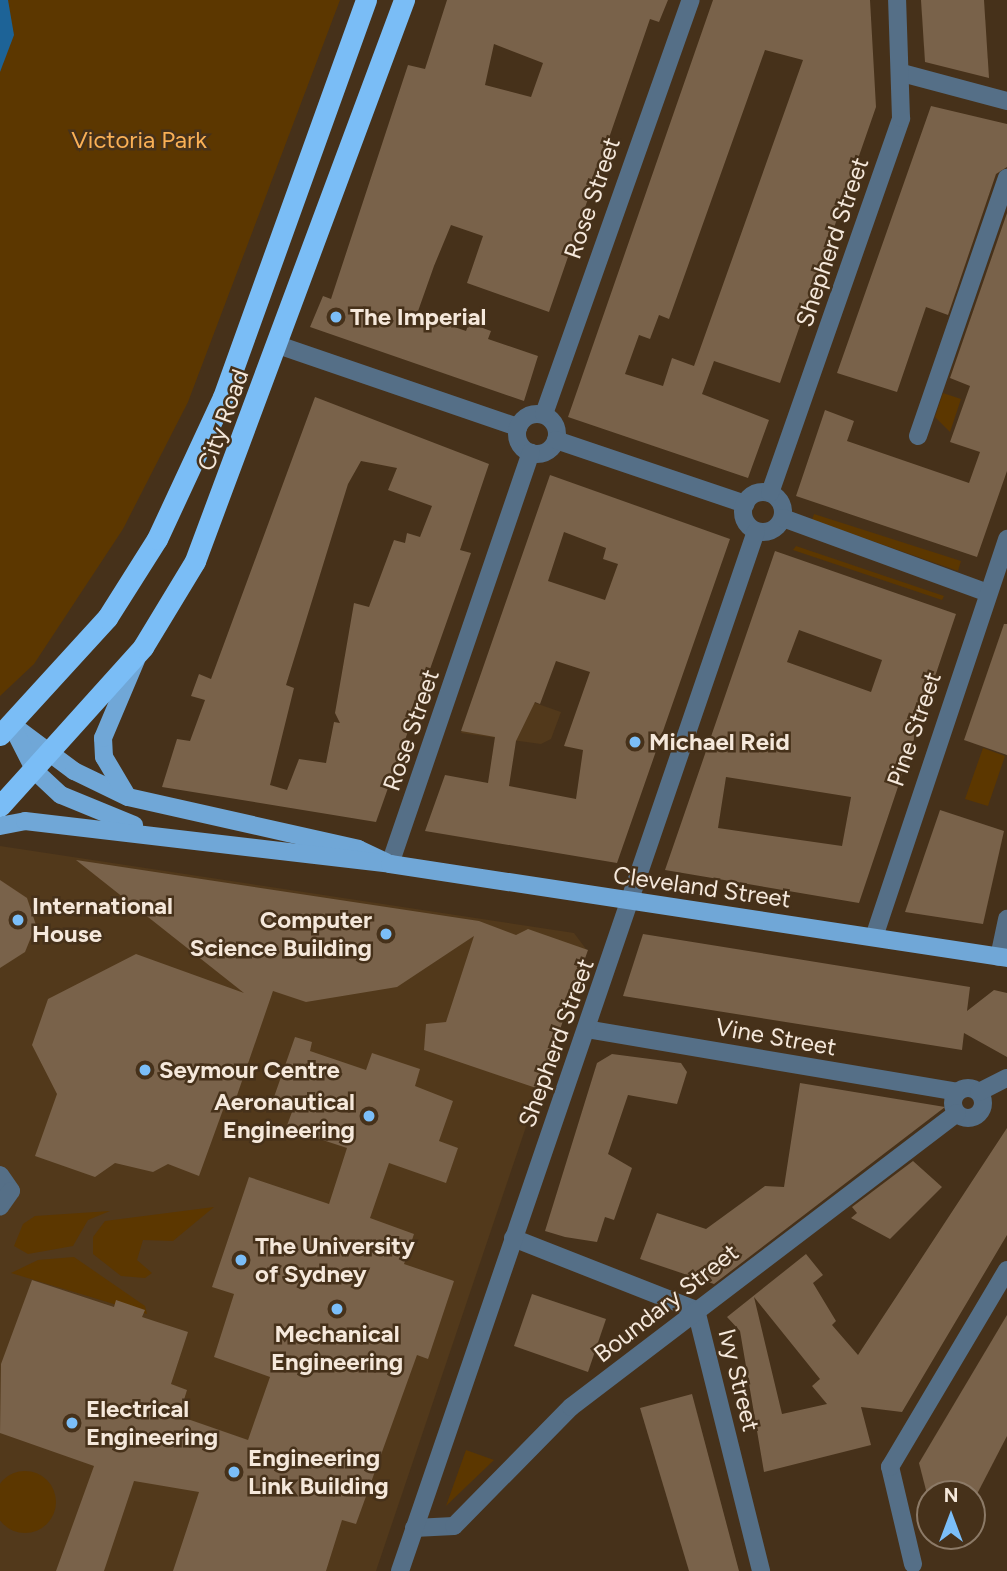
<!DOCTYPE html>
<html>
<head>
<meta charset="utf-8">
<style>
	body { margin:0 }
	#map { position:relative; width:1007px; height:1571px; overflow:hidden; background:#46311a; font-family:Figtree,sans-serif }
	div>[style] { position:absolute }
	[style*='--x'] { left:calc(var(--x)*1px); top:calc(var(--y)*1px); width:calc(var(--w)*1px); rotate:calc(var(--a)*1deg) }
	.built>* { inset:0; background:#52391b }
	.green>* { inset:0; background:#5c3700 }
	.round { border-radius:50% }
	.water>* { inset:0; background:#1d6397 }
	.building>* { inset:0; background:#79624a }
	.street>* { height:18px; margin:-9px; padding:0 9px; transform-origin:9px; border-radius:9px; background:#556f87 }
	.street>.ring { margin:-9px; padding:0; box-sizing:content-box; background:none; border:18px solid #556f87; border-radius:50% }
	.primary>* { height:18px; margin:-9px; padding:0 9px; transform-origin:9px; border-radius:9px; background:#70a7d7 }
	.highway>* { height:21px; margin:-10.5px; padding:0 10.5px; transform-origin:10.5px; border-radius:10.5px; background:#7abdf6 }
	.dots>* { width:19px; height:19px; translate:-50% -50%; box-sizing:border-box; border:4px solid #46311a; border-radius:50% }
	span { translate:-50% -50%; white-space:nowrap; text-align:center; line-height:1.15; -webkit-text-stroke:5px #46311a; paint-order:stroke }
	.park-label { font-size:24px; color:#fab055 }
	.street-label { font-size:24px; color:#f5e8db }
	.poi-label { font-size:24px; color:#f5e8db; font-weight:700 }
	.left { translate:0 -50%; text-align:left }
	.right { translate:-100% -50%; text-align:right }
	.north { position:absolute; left:916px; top:1480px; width:70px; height:70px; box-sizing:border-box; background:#46311a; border:2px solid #8c7a67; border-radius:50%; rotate:0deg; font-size:19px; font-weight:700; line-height:28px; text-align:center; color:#f5e8db }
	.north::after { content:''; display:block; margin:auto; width:24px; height:32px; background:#7bbef8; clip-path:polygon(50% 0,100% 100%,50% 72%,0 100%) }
</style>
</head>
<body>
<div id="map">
	<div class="built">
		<i style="clip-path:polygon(478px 683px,561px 712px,551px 739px,541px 744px,461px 733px)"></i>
		<i style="clip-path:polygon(0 846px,574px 933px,586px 949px,376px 1571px,0 1571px)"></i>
	</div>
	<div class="green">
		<i style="clip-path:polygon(0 0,340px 0,188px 402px,123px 529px,34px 664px,0 696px)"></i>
		<i style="clip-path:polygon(943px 393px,961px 399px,950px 432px,935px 417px)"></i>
		<i style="clip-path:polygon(814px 514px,961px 561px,958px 571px,812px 520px)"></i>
		<i style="clip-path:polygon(796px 546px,944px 596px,942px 600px,793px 550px)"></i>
		<i style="clip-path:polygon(983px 748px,1005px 756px,988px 806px,965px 799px)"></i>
		<i style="clip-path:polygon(214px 1207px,173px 1241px,143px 1240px,137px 1260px,152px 1273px,145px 1278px,121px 1276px,93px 1254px,93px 1237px,105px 1221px)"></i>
		<i style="clip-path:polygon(110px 1211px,88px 1220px,73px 1246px,28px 1254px,14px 1246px,23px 1224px,35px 1216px)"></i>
		<i style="clip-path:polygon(74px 1257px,145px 1306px,147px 1314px,11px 1273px,38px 1260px)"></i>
		<i style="clip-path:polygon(466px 1450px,494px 1460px,446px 1506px)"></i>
		<i class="round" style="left:-6px;top:1471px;width:62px;height:62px"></i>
	</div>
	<div class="water">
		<i style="clip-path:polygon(0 0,8px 0,14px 35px,0 72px)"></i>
	</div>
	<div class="building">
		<i style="clip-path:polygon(evenodd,447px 0,668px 0,659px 22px,650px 19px,549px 312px,467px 283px,483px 236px,451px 225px,434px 266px,417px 314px,466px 331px,469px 323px,491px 331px,488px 339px,538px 356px,524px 401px,310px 327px,323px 296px,331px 299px,408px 65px,425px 69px,447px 0,494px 44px,543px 63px,531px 97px,485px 85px,494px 44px)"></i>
		<i style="clip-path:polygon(evenodd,713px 0,870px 0,876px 107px,780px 383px,714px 361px,702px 394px,769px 420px,748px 478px,568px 417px,713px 0,765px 50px,803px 60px,694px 366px,672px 358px,663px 386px,625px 374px,639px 335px,650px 339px,659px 315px,669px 319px,765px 50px)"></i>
		<i style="clip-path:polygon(921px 0,984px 0,989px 78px,925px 62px)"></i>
		<i style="clip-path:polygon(931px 106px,1007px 124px,1007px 167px,996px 174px,948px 315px,926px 307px,897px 392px,837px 373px)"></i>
		<i style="clip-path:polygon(1007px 213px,1007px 471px,977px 557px,796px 496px,825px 410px,854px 421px,847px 441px,969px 483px,980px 452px,950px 442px,970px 386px,950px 378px)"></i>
		<i style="clip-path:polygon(evenodd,315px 397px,489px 464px,460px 550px,471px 553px,376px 822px,162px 787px,177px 739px,190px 741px,205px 700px,191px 696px,199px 674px,211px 679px,315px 397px,361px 461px,397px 468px,388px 490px,432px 506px,420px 537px,407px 533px,405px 543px,394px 540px,369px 607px,354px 603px,335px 713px,340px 723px,334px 722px,326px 763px,299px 759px,287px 790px,270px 785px,294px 688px,286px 685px,348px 484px,361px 461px)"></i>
		<i style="clip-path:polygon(evenodd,550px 475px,730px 539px,617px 863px,425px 831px,445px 775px,488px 783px,495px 737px,461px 731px,550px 475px,564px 532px,606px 548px,603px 559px,618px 564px,605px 600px,548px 581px,564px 532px,550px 475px,556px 661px,590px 672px,564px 746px,583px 750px,576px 799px,509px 786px,516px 741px,535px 702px,540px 704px,556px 661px)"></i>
		<i style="clip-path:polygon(evenodd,775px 551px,956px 614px,859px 903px,665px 870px,775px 551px,799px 630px,882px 660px,871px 692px,787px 662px,799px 630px,775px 551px,726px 777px,851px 797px,842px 846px,718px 828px,726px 777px)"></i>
		<i style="clip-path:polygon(1004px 624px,1007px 624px,1007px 755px,964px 740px)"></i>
		<i style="clip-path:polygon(940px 810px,1004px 831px,983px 924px,905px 912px)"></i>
		<i style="clip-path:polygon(76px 860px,479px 921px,516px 935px,528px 929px,588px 950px,539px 1089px,424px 1050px,426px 1024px,446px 1022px,474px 936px,397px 987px,306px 1002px,273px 991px,232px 1110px,224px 1107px,199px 1176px,168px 1164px,153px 1172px,115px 1163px,95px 1177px,35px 1156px,57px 1094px,32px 1045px,48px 999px,136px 954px,244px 993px)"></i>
		<i style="clip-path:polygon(0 880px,27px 898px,36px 925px,25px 952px,0 968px)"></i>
		<i style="clip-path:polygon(643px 934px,970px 987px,967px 1011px,994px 990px,1007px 993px,1007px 1057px,964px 1033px,962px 1050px,623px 996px)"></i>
		<i style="clip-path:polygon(295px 1037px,312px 1042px,310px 1051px,366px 1070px,372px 1053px,420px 1069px,415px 1086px,453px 1101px,439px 1141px,458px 1148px,446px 1183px,389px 1163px,370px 1218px,414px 1234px,404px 1264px,454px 1281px,428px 1359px,417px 1355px,356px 1524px,342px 1520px,326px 1571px,173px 1571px,199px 1492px,134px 1481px,104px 1571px,56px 1571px,94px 1466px,0 1433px,1px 1364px,32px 1280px,114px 1307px,116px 1300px,145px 1310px,142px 1317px,188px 1332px,171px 1384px,187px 1390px,179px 1416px,248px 1440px,270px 1377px,214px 1357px,234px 1294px,212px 1287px,249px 1177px,329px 1204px,347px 1148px,286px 1128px,295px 1104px,274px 1097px)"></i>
		<i style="clip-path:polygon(612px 1054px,681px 1063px,687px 1072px,677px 1104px,628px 1095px,608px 1154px,632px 1168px,614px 1220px,605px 1217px,597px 1242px,565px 1237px,545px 1231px,597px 1063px)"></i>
		<i style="clip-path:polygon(800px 1083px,945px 1107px,714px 1284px,640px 1259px,657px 1213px,706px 1229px,765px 1186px,784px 1187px)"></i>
		<i style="clip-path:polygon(evenodd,1007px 1128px,1007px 1235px,902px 1412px,861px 1407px,871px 1445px,764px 1472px,740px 1331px,727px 1317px,806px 1254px,823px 1275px,813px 1283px,836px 1321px,832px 1325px,858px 1355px,1007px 1128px,754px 1297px,820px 1379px,812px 1386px,827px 1404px,782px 1414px,754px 1297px)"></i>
		<i style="clip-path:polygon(913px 1161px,942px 1187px,890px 1239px,851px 1218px,857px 1213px,852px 1207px)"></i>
		<i style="clip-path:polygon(532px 1294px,606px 1319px,588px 1372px,514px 1346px)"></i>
		<i style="clip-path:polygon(1007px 1315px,1007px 1436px,977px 1494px,927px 1494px,919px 1463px)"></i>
		<i style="clip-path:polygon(692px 1394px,739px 1571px,689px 1571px,640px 1408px)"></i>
	</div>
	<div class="street">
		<i style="--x:902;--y:73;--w:109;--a:14.9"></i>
		<i style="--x:278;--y:345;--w:254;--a:18.9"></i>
		<i class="ring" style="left:517px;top:414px;width:22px;height:22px"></i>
		<i style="--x:544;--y:414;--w:439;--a:-70.5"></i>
		<i style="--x:918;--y:436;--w:273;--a:-71"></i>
		<i style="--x:556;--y:440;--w:200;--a:18.7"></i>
		<i class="ring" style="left:743px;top:492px;width:22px;height:22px"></i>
		<i style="--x:770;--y:493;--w:397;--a:-70.7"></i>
		<i style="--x:901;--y:118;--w:118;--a:-91.9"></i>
		<i style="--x:783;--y:518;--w:218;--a:20.1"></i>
		<i style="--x:390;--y:864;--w:435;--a:-71.1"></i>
		<i style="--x:874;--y:937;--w:420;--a:-71.5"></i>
		<i style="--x:999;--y:957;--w:39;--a:-78"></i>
		<i style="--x:586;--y:1029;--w:377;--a:9.6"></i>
		<i class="ring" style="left:953px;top:1088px;width:12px;height:12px"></i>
		<i style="--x:979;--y:1092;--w:31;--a:-27"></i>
		<i style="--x:0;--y:1175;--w:19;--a:55"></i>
		<i style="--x:11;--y:1191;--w:19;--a:125"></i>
		<i style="--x:513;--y:1238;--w:197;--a:21.5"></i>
		<i style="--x:696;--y:1310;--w:269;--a:76"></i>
		<i style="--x:414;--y:1528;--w:40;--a:-2.9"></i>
		<i style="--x:454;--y:1526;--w:167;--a:-45.5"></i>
		<i style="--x:571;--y:1407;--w:485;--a:-37.3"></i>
		<i style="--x:913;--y:1564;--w:100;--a:-103.3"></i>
		<i style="--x:890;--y:1467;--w:229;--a:-59.3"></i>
		<i style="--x:400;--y:1571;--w:1099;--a:-71.1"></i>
	</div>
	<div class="primary">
		<i style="--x:11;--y:724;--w:79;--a:36.7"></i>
		<i style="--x:74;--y:771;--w:60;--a:25.7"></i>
		<i style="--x:128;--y:797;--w:236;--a:12.7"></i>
		<i style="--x:358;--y:849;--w:31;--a:25"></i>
		<i style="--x:11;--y:724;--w:53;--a:62.9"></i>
		<i style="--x:35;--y:771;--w:35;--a:43"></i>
		<i style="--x:61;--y:795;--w:79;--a:22.3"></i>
		<i style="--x:126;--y:794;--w:43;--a:-120.7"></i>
		<i style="--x:104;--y:757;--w:19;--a:-93"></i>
		<i style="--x:103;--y:738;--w:85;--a:-67.1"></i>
		<i style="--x:0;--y:826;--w:25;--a:-11"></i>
		<i style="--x:25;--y:821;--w:368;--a:6.7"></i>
		<i style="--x:390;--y:864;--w:624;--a:8.66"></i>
	</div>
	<div class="highway">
		<i style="--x:0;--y:735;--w:159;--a:-47.6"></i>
		<i style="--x:107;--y:618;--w:93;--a:-57.7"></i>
		<i style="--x:157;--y:539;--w:157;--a:-65.1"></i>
		<i style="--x:223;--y:397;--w:422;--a:-70.2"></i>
		<i style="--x:0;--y:806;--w:214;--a:-48"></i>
		<i style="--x:143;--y:647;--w:100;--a:-58.8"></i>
		<i style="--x:195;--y:561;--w:599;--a:-69.57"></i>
	</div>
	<div class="dots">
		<i style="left:336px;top:317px;background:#7bbef8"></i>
		<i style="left:635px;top:742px;background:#7bbef8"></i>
		<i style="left:18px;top:920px;background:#7bbef8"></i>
		<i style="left:386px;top:934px;background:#7bbef8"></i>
		<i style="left:145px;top:1070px;background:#7bbef8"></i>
		<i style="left:369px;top:1116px;background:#7bbef8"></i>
		<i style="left:241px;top:1260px;background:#7bbef8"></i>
		<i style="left:337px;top:1309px;background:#7bbef8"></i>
		<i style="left:72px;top:1423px;background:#7bbef8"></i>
		<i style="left:234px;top:1472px;background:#7bbef8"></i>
	</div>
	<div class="park-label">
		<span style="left:139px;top:140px">Victoria Park</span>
	</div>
	<div class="street-label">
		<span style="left:592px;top:198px;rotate:-71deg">Rose Street</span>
		<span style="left:832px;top:242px;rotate:-71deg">Shepherd Street</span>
		<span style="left:223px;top:420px;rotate:-70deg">City Road</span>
		<span style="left:914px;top:729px;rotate:-71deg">Pine Street</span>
		<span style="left:411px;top:730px;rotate:-71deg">Rose Street</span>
		<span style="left:702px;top:887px;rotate:8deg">Cleveland Street</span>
		<span style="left:776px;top:1037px;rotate:10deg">Vine Street</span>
		<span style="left:556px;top:1043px;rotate:-70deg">Shepherd Street</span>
		<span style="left:666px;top:1303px;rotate:-38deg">Boundary Street</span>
		<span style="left:739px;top:1380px;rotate:76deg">Ivy Street</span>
	</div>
	<div class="poi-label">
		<span class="left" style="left:350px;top:317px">The Imperial</span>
		<span class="left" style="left:649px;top:742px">Michael Reid</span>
		<span class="left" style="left:32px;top:920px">International<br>House</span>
		<span class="right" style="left:372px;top:934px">Computer<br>Science Building</span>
		<span class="left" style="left:159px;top:1070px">Seymour Centre</span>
		<span class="right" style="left:355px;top:1116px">Aeronautical<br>Engineering</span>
		<span class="left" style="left:255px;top:1260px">The University<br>of Sydney</span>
		<span style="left:337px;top:1348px">Mechanical<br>Engineering</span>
		<span class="left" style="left:86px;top:1423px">Electrical<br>Engineering</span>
		<span class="left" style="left:248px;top:1472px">Engineering<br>Link Building</span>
	</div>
	<div class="north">N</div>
</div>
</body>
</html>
